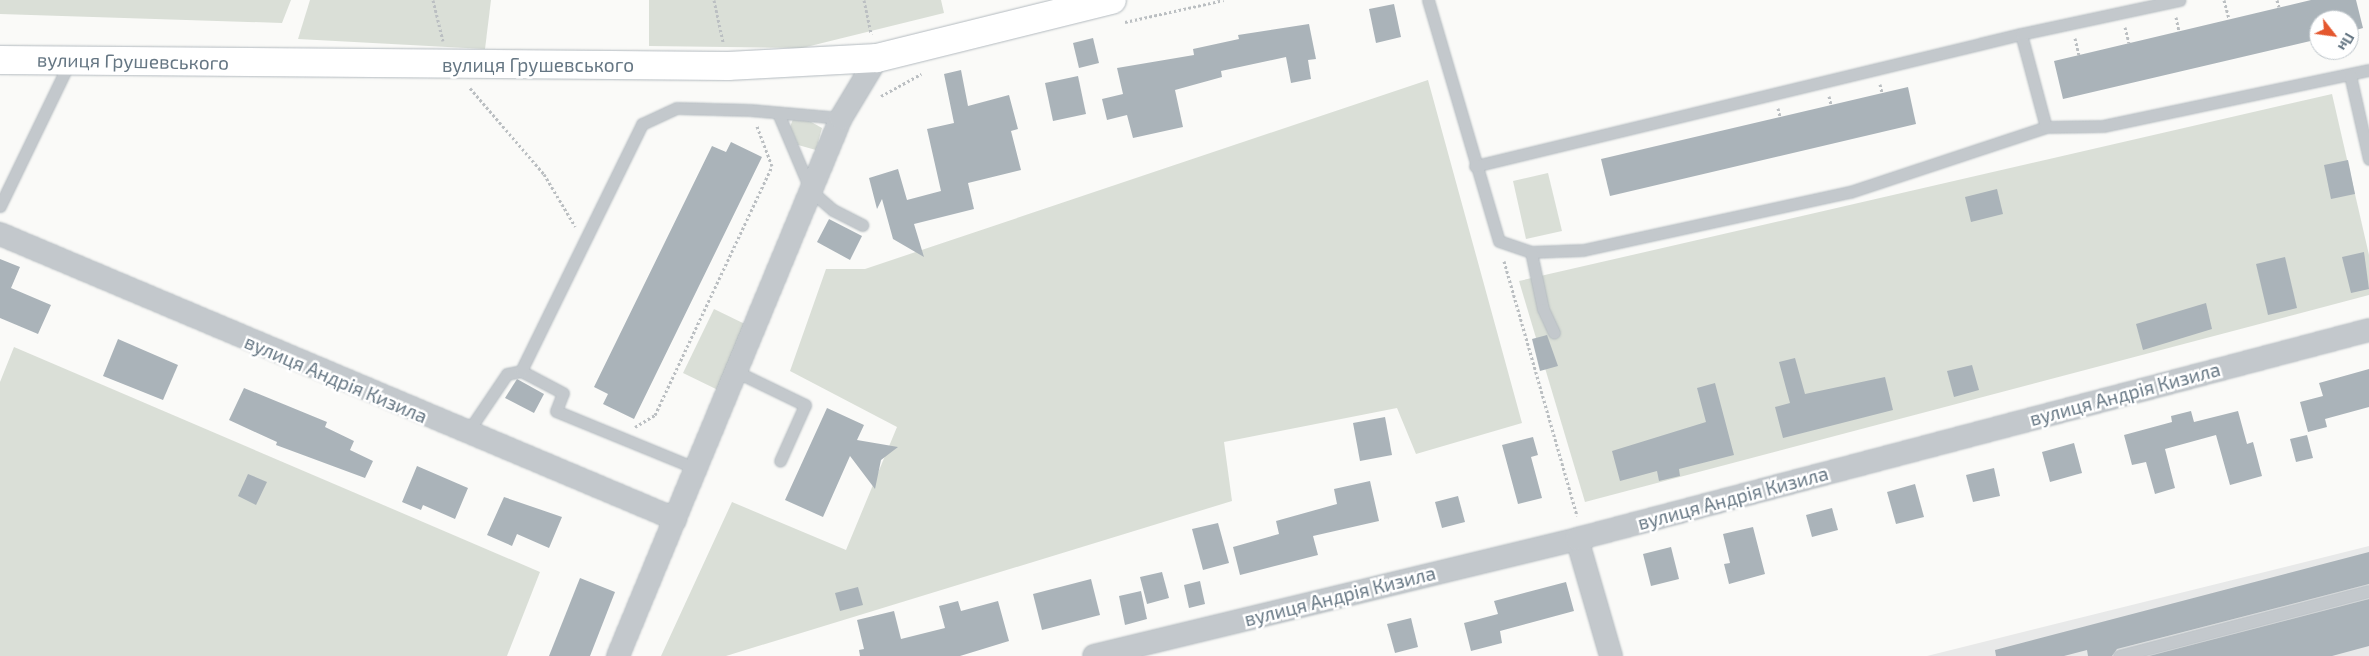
<!DOCTYPE html>
<html>
<head>
<meta charset="utf-8">
<style>
	body { margin:0 }
	#map { position:relative; width:2369px; height:656px; overflow:hidden; background:#fafaf8; font-family:"Exo 2",sans-serif }
	div>[style] { position:absolute }
	[style*='--x'] { left:calc(var(--x)*1px); top:calc(var(--y)*1px); width:calc(var(--w)*1px); rotate:calc(var(--a)*1deg) }
	.built>* { inset:0; background:#e8e9e9 }
	.green>* { inset:0; background:#dadfd7 }
	.building>* { inset:0; background:#aab3b9 }
	.path>* { height:3px; margin-top:-1.5px; transform-origin:0; background:repeating-linear-gradient(90deg,#bbbfc2 0 2.5px,transparent 0 5px) }
	.roads { filter:drop-shadow(0 0 1px #b3babf) drop-shadow(0 0 1px #b3babf) }
	.service>* { height:11px; margin:-5.5px; padding:0 5.5px; transform-origin:5.5px; border-radius:5.5px; background:#c3c8cc }
	.minor>* { height:22px; margin:-11px; padding:0 11px; transform-origin:11px; border-radius:11px; background:#c3c8cc }
	.secondary>* { height:28px; margin:-14px; padding:0 14px; transform-origin:14px; border-radius:14px; background:#fff }
	span { translate:-50% -50%; white-space:nowrap; text-align:center; line-height:1.15; -webkit-text-stroke:5px #fff; paint-order:stroke }
	.street-label { font-size:19px; color:#657683 }
	.north { position:absolute; left:2309px; top:10px; width:50px; height:50px; box-sizing:border-box; background:#fff; border:1px solid #c1c8cd; border-radius:50%; rotate:120deg; font-size:14px; font-weight:700; line-height:20px; text-align:center; color:#657683 }
	.north::after { content:''; display:block; margin:auto; width:18px; height:22px; background:#e4572e; clip-path:polygon(50% 0,100% 100%,50% 72%,0 100%) }
</style>
</head>
<body>
<div id="map">
	<div class="built">
		<i style="clip-path:polygon(2369px 546px,2369px 656px,1927px 656px)"></i>
	</div>
	<div class="green">
		<i style="clip-path:polygon(0 0,291px 0,282px 23px,0 14px)"></i>
		<i style="clip-path:polygon(310px 0,491px 0,485px 49px,298px 39px)"></i>
		<i style="clip-path:polygon(649px 0,941px 0,944px 13px,802px 48px,649px 46px)"></i>
		<i style="clip-path:polygon(1428px 80px,1522px 423px,1416px 454px,1397px 408px,1224px 442px,1232px 501px,726px 656px,661px 656px,732px 502px,846px 550px,897px 427px,790px 371px,826px 269px,865px 269px)"></i>
		<i style="clip-path:polygon(2332px 94px,2369px 255px,2369px 295px,1585px 502px,1519px 281px)"></i>
		<i style="clip-path:polygon(804px 118px,822px 128px,816px 150px,798px 145px,790px 127px,793px 119px)"></i>
		<i style="clip-path:polygon(1548px 173px,1562px 231px,1526px 239px,1513px 181px)"></i>
		<i style="clip-path:polygon(714px 309px,749px 326px,718px 390px,683px 373px)"></i>
		<i style="clip-path:polygon(14px 347px,540px 572px,507px 656px,0 656px,0 382px)"></i>
	</div>
	<div class="building">
		<i style="clip-path:polygon(2311px 0,2356px 0,2363px 28px,2349px 32px,2349px 20px,2319px 20px,2319px 39px,2063px 99px,2054px 61px)"></i>
		<i style="clip-path:polygon(1394px 4px,1401px 37px,1376px 43px,1369px 9px)"></i>
		<i style="clip-path:polygon(1309px 24px,1316px 59px,1308px 60px,1311px 79px,1291px 83px,1286px 57px,1221px 71px,1222px 77px,1175px 90px,1183px 127px,1133px 138px,1127px 115px,1107px 120px,1102px 99px,1123px 94px,1117px 68px,1194px 55px,1193px 49px,1239px 39px,1238px 35px)"></i>
		<i style="clip-path:polygon(1093px 38px,1099px 63px,1079px 68px,1073px 43px)"></i>
		<i style="clip-path:polygon(961px 70px,968px 106px,1009px 95px,1018px 129px,1011px 131px,1021px 170px,968px 183px,974px 209px,914px 224px,924px 257px,893px 239px,882px 199px,877px 209px,869px 178px,898px 169px,907px 200px,941px 191px,927px 129px,954px 123px,944px 74px)"></i>
		<i style="clip-path:polygon(1078px 76px,1086px 114px,1053px 121px,1045px 83px)"></i>
		<i style="clip-path:polygon(1908px 87px,1916px 124px,1610px 196px,1601px 159px)"></i>
		<i style="clip-path:polygon(731px 142px,762px 157px,634px 419px,603px 404px,608px 394px,594px 387px,712px 146px,726px 152px)"></i>
		<i style="clip-path:polygon(2348px 160px,2355px 194px,2331px 199px,2324px 165px)"></i>
		<i style="clip-path:polygon(1997px 189px,2003px 214px,1971px 222px,1965px 197px)"></i>
		<i style="clip-path:polygon(829px 219px,862px 236px,850px 260px,817px 242px)"></i>
		<i style="clip-path:polygon(2364px 252px,2369px 289px,2351px 293px,2342px 257px)"></i>
		<i style="clip-path:polygon(2285px 257px,2297px 308px,2268px 315px,2256px 264px)"></i>
		<i style="clip-path:polygon(0 259px,20px 267px,11px 288px,51px 305px,38px 334px,0 318px)"></i>
		<i style="clip-path:polygon(2206px 303px,2212px 329px,2143px 350px,2136px 324px)"></i>
		<i style="clip-path:polygon(1547px 335px,1558px 366px,1540px 371px,1532px 339px)"></i>
		<i style="clip-path:polygon(118px 339px,178px 365px,163px 400px,103px 376px)"></i>
		<i style="clip-path:polygon(1795px 358px,1805px 394px,1885px 377px,1893px 410px,1783px 438px,1775px 407px,1790px 403px,1779px 362px)"></i>
		<i style="clip-path:polygon(1972px 365px,1979px 390px,1954px 397px,1947px 371px)"></i>
		<i style="clip-path:polygon(2369px 369px,2369px 407px,2325px 419px,2327px 427px,2308px 432px,2300px 402px,2323px 396px,2319px 383px)"></i>
		<i style="clip-path:polygon(517px 379px,544px 394px,534px 413px,505px 398px)"></i>
		<i style="clip-path:polygon(1715px 383px,1734px 455px,1679px 469px,1680px 476px,1659px 481px,1657px 471px,1620px 481px,1612px 451px,1706px 422px,1697px 388px)"></i>
		<i style="clip-path:polygon(244px 388px,327px 422px,325px 427px,354px 441px,350px 450px,373px 461px,365px 478px,276px 445px,277px 442px,229px 420px)"></i>
		<i style="clip-path:polygon(827px 408px,864px 425px,857px 440px,898px 447px,881px 460px,875px 489px,850px 456px,823px 517px,785px 500px)"></i>
		<i style="clip-path:polygon(2191px 411px,2194px 422px,2238px 411px,2247px 444px,2253px 442px,2262px 476px,2230px 485px,2216px 435px,2165px 449px,2175px 488px,2155px 494px,2146px 462px,2132px 465px,2124px 435px,2172px 422px,2171px 416px)"></i>
		<i style="clip-path:polygon(1385px 417px,1392px 455px,1360px 461px,1353px 423px)"></i>
		<i style="clip-path:polygon(2307px 435px,2313px 458px,2296px 462px,2290px 439px)"></i>
		<i style="clip-path:polygon(1533px 437px,1538px 455px,1531px 457px,1542px 498px,1518px 504px,1502px 445px)"></i>
		<i style="clip-path:polygon(2074px 443px,2082px 473px,2050px 482px,2042px 452px)"></i>
		<i style="clip-path:polygon(417px 466px,468px 488px,455px 519px,423px 505px,421px 510px,402px 502px)"></i>
		<i style="clip-path:polygon(1994px 468px,2000px 496px,1973px 502px,1966px 475px)"></i>
		<i style="clip-path:polygon(248px 474px,267px 482px,256px 505px,238px 496px)"></i>
		<i style="clip-path:polygon(1370px 481px,1379px 521px,1313px 536px,1318px 555px,1240px 575px,1233px 547px,1279px 534px,1276px 521px,1337px 504px,1334px 489px)"></i>
		<i style="clip-path:polygon(1915px 484px,1924px 517px,1896px 524px,1887px 492px)"></i>
		<i style="clip-path:polygon(1458px 496px,1465px 522px,1442px 528px,1435px 502px)"></i>
		<i style="clip-path:polygon(504px 497px,562px 517px,549px 548px,517px 534px,512px 546px,487px 535px)"></i>
		<i style="clip-path:polygon(1832px 508px,1838px 530px,1812px 537px,1806px 515px)"></i>
		<i style="clip-path:polygon(1218px 523px,1229px 563px,1203px 570px,1192px 529px)"></i>
		<i style="clip-path:polygon(1753px 527px,1765px 574px,1729px 584px,1724px 564px,1730px 563px,1723px 534px)"></i>
		<i style="clip-path:polygon(1671px 547px,1679px 579px,1651px 586px,1643px 554px)"></i>
		<i style="clip-path:polygon(2369px 552px,2369px 584px,2117px 649px,2112px 656px,2088px 656px,2087px 650px,2064px 656px,1996px 656px,1995px 650px)"></i>
		<i style="clip-path:polygon(1162px 572px,1169px 598px,1147px 604px,1140px 577px)"></i>
		<i style="clip-path:polygon(580px 578px,615px 592px,590px 656px,549px 656px)"></i>
		<i style="clip-path:polygon(1091px 579px,1100px 615px,1042px 630px,1033px 594px)"></i>
		<i style="clip-path:polygon(1200px 581px,1205px 604px,1189px 608px,1184px 585px)"></i>
		<i style="clip-path:polygon(1566px 582px,1574px 611px,1500px 631px,1502px 643px,1471px 651px,1464px 623px,1498px 614px,1494px 601px)"></i>
		<i style="clip-path:polygon(858px 587px,863px 605px,840px 611px,835px 593px)"></i>
		<i style="clip-path:polygon(1141px 591px,1147px 619px,1125px 625px,1119px 596px)"></i>
		<i style="clip-path:polygon(2369px 599px,2369px 646px,2332px 656px,2149px 656px)"></i>
		<i style="clip-path:polygon(958px 601px,961px 611px,998px 601px,1009px 641px,960px 656px,860px 656px,859px 650px,864px 649px,857px 620px,894px 611px,901px 639px,945px 628px,939px 606px)"></i>
		<i style="clip-path:polygon(1411px 618px,1418px 647px,1395px 653px,1387px 624px)"></i>
	</div>
	<div class="path">
		<i style="--x:433;--y:0;--w:42;--a:76.3"></i>
		<i style="--x:714;--y:0;--w:43;--a:77.9"></i>
		<i style="--x:864;--y:0;--w:35;--a:78"></i>
		<i style="--x:2224;--y:0;--w:20;--a:75"></i>
		<i style="--x:2277;--y:0;--w:7;--a:74"></i>
		<i style="--x:2176;--y:17;--w:14;--a:78"></i>
		<i style="--x:1125;--y:22;--w:101;--a:-12.5"></i>
		<i style="--x:2125;--y:27;--w:16;--a:76"></i>
		<i style="--x:2075;--y:38;--w:17;--a:77"></i>
		<i style="--x:1880;--y:84;--w:9;--a:77"></i>
		<i style="--x:470;--y:88;--w:113;--a:49.3"></i>
		<i style="--x:544;--y:174;--w:61;--a:59.2"></i>
		<i style="--x:881;--y:96;--w:46;--a:-28.8"></i>
		<i style="--x:1829;--y:96;--w:9;--a:77"></i>
		<i style="--x:1778;--y:108;--w:9;--a:77"></i>
		<i style="--x:1504;--y:261;--w:265;--a:74"></i>
		<i style="--x:635;--y:427;--w:23;--a:-31"></i>
		<i style="--x:655;--y:415;--w:275;--a:-64.8"></i>
		<i style="--x:772;--y:166;--w:43;--a:-110.6"></i>
	</div>
	<div class="roads">
		<div class="service">
			<i style="--x:1428;--y:0;--w:251;--a:73.6"></i>
			<i style="--x:1499;--y:241;--w:34;--a:19"></i>
			<i style="--x:1531;--y:252;--w:52;--a:-2.2"></i>
			<i style="--x:1583;--y:250;--w:273;--a:-12.3"></i>
			<i style="--x:1850;--y:192;--w:206;--a:-18.3"></i>
			<i style="--x:2046;--y:127;--w:57;--a:-1"></i>
			<i style="--x:2103;--y:126;--w:272;--a:-11.9"></i>
			<i style="--x:2021;--y:34;--w:96;--a:75"></i>
			<i style="--x:2350;--y:75;--w:86;--a:77.3"></i>
			<i style="--x:778;--y:113;--w:85;--a:67.1"></i>
			<i style="--x:811;--y:191;--w:29;--a:41"></i>
			<i style="--x:833;--y:210;--w:33;--a:27"></i>
			<i style="--x:1475;--y:166;--w:562;--a:-13.59"></i>
			<i style="--x:2021;--y:34;--w:162;--a:-12.1"></i>
			<i style="--x:0;--y:206;--w:161;--a:-64.2"></i>
			<i style="--x:1531;--y:252;--w:58;--a:78.1"></i>
			<i style="--x:1543;--y:309;--w:26;--a:65"></i>
			<i style="--x:735;--y:371;--w:78;--a:25.9"></i>
			<i style="--x:805;--y:405;--w:61;--a:114.1"></i>
			<i style="--x:467;--y:433;--w:71;--a:-55.9"></i>
			<i style="--x:507;--y:374;--w:14;--a:-12"></i>
			<i style="--x:695;--y:468;--w:150;--a:-157.7"></i>
			<i style="--x:556;--y:411;--w:19;--a:-69"></i>
			<i style="--x:563;--y:393;--w:47;--a:-152.4"></i>
			<i style="--x:521;--y:371;--w:275;--a:-63.9"></i>
			<i style="--x:642;--y:124;--w:38;--a:-25"></i>
			<i style="--x:677;--y:108;--w:73;--a:1.6"></i>
			<i style="--x:750;--y:110;--w:91;--a:5"></i>
			<i style="--x:2119;--y:656;--w:258;--a:-14.6"></i>
		</div>
		<div class="minor">
			<i style="--x:0;--y:234;--w:733;--a:22.89"></i>
			<i style="--x:1577;--y:539;--w:122;--a:73.8"></i>
			<i style="--x:618;--y:656;--w:582;--a:-67.49"></i>
			<i style="--x:841;--y:118;--w:70;--a:-59"></i>
			<i style="--x:1094;--y:656;--w:497;--a:-13.6"></i>
			<i style="--x:1577;--y:539;--w:819;--a:-14.78"></i>
		</div>
		<div class="secondary">
			<i style="--x:0;--y:60;--w:728;--a:0.47"></i>
			<i style="--x:728;--y:66;--w:149;--a:-3.1"></i>
			<i style="--x:877;--y:58;--w:242;--a:-13.9"></i>
		</div>
	</div>
	<div class="street-label">
		<span style="left:133px;top:61px;rotate:1deg">вулиця Грушевського</span>
		<span style="left:538px;top:65px">вулиця Грушевського</span>
		<span style="left:336px;top:379px;rotate:23deg">вулиця Андрія Кизила</span>
		<span style="left:2125px;top:394px;rotate:-15deg">вулиця Андрія Кизила</span>
		<span style="left:1733px;top:498px;rotate:-15deg">вулиця Андрія Кизила</span>
		<span style="left:1340px;top:596px;rotate:-14deg">вулиця Андрія Кизила</span>
	</div>
	<div class="north">Пн</div>
</div>
</body>
</html>
